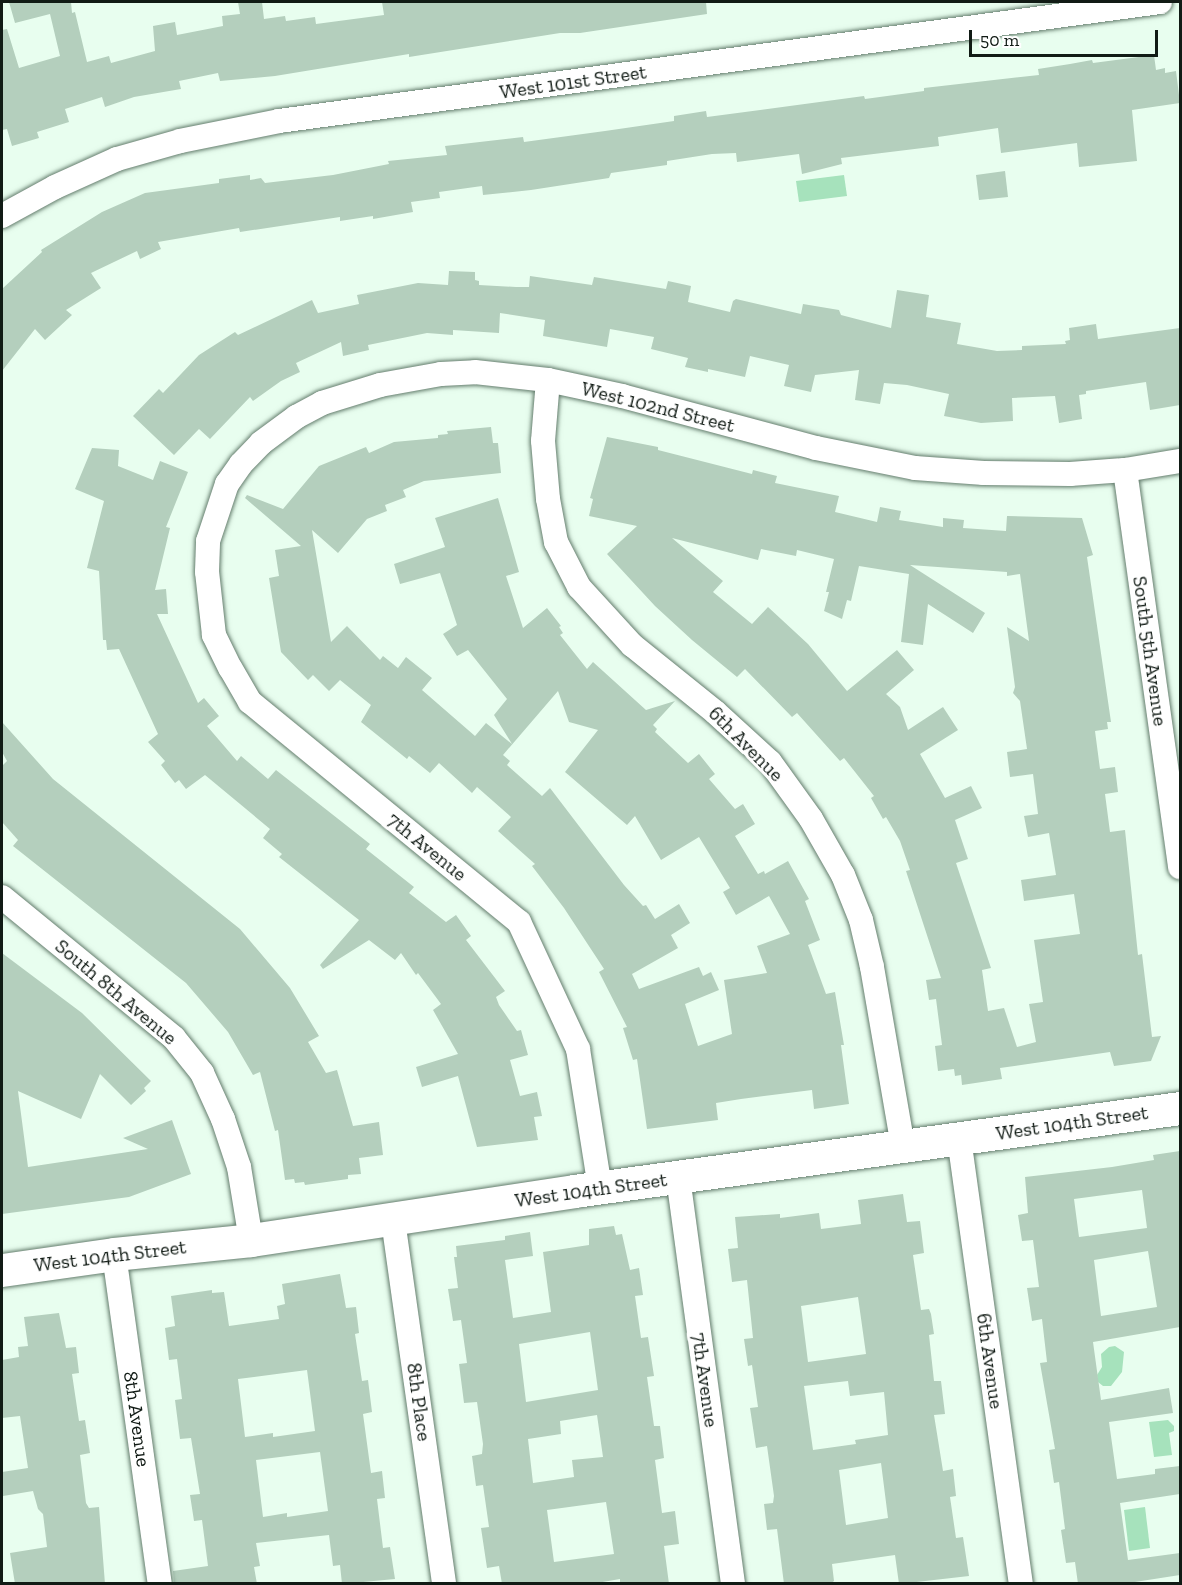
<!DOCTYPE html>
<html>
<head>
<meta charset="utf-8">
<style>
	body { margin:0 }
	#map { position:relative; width:1182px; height:1585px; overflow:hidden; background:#e8feef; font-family:"Zilla Slab",serif }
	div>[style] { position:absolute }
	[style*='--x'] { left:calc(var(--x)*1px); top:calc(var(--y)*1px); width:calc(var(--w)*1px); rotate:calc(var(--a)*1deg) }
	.water>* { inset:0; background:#a6e2bc }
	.building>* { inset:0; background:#b4cfbd }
	.roads { filter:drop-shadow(0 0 2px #647d6d) drop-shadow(0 0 2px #647d6d) }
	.street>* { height:24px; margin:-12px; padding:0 12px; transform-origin:12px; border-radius:12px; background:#fff }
	.secondary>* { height:33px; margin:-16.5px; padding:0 16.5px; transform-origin:16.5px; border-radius:16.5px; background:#fff }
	span { translate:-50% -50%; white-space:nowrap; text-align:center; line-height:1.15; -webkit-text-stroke:6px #fff; paint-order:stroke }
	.street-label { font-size:20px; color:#111b15 }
	.frame { position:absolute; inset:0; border:3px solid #111b15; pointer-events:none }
	.scale { position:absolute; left:969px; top:30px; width:189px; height:27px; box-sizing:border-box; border:3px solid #111b15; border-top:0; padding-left:8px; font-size:18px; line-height:21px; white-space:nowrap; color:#111b15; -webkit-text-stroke:4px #fff; paint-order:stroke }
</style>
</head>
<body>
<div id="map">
	<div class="water">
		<i style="clip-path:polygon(844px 175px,847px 196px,799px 202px,796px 181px)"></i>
		<i style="clip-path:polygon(1115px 1346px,1124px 1352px,1122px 1372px,1111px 1386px,1103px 1386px,1098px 1382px,1097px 1375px,1102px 1367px,1101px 1354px,1109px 1347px)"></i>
		<i style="clip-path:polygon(1168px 1420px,1174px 1426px,1174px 1431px,1169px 1433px,1172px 1455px,1154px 1457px,1149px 1422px)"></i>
		<i style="clip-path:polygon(1145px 1507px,1150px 1548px,1129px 1551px,1124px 1510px)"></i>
	</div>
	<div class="building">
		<i style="clip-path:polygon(9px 2px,71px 2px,72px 13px,75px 12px,87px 62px,109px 56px,111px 63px,155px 51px,153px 26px,175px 22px,177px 35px,223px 26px,222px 16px,240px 14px,238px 2px,262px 2px,264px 19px,285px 16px,286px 21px,315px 17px,316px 24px,384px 15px,382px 2px,706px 2px,707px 14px,580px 33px,560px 33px,409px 57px,409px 54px,275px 76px,220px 81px,218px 73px,179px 81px,181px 89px,134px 97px,105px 107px,102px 97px,65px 109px,69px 122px,37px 132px,39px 138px,12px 146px,7px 129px,2px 130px,2px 30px,7px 29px,19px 68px,60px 56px,50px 14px,15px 23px)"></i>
		<i style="clip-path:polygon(1154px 55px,1156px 70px,1165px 68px,1165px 73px,1176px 71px,1180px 103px,1132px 110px,1137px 161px,1079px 167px,1077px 143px,1001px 153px,998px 128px,938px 137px,939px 146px,841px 158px,842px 164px,802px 174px,799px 154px,737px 162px,736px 153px,712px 154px,667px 161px,667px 165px,611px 173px,609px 178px,531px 190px,483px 195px,482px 186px,439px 192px,440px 198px,411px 202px,413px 212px,373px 219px,373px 216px,340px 221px,340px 217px,240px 232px,239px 228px,158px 242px,161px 249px,140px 259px,137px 251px,91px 273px,101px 288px,66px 310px,72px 315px,45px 340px,35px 329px,2px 371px,2px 289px,42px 252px,41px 250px,102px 212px,145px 193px,219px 183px,219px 179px,250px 175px,250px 180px,261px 178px,265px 183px,333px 175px,389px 164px,388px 161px,447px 155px,445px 146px,523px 137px,524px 142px,605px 131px,674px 121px,674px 116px,706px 111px,707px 117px,864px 96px,865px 99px,924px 91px,924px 88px,1039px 75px,1038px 69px,1070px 64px,1092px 60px,1093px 63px)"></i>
		<i style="clip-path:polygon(1005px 171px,1008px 197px,979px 200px,976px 175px)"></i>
		<i style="clip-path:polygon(449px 271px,475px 272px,475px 280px,479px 281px,479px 285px,516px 287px,529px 287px,530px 276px,592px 285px,594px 277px,666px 289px,668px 281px,691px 286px,688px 302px,730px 312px,733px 301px,736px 299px,801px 314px,803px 304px,839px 310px,841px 315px,891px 328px,897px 290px,929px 295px,926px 317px,961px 323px,957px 344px,997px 351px,1022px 350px,1022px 346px,1066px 344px,1065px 341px,1070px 340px,1069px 328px,1096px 324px,1098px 339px,1180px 328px,1180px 405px,1150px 410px,1146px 382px,1086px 391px,1086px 394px,1079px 395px,1082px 419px,1059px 423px,1055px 396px,1012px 398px,1013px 421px,981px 423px,944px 416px,949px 394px,907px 385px,884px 383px,880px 404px,855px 400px,859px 370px,815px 375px,811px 392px,784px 386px,789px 365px,750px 356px,745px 377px,708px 369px,708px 372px,685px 367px,688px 358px,651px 349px,654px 337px,610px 329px,607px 347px,543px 336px,545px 320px,500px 313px,499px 333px,453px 330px,453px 335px,427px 333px,368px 345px,369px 350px,343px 356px,341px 342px,296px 363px,300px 372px,281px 381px,253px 401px,250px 397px,210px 439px,199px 429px,174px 455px,133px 416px,159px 389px,163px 393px,199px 355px,235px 332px,238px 335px,312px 300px,318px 313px,359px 304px,357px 295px,418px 283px,448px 285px)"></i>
		<i style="clip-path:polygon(evenodd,491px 427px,493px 443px,498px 443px,501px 473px,424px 481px,403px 490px,406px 497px,385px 505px,387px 511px,367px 519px,338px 553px,312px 530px,331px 642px,347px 626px,380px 660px,383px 656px,398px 668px,406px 657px,432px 678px,422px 690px,475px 736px,486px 723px,512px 744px,494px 715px,507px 699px,468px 650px,457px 656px,443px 634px,457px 625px,440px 573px,400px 584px,394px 564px,445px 547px,435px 518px,498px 498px,519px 572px,506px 576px,523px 628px,547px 608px,561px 626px,559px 627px,563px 633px,560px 635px,587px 669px,593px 662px,646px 710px,675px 701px,653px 725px,657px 729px,655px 732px,688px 763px,699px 754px,715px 774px,709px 779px,735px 809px,743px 804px,755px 824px,735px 836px,758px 874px,764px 871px,765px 874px,788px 861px,809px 899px,805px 901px,820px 940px,808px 945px,826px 994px,835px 992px,844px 1045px,841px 1045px,849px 1104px,814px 1109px,812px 1090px,741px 1099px,716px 1103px,718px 1120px,647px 1129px,637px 1059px,633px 1060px,623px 1028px,627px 1027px,599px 972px,604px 969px,564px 908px,532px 866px,535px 864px,498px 831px,511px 817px,477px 787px,472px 793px,439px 763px,430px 773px,409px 756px,407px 759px,361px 722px,371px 705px,340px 680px,329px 691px,313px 675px,308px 680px,281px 652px,269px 578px,279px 576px,275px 550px,301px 546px,245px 498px,247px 495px,283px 509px,319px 466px,366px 447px,369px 453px,394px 442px,438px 438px,438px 435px,448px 434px,447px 431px,491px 427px,558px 691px,569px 722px,598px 730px,565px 772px,627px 825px,635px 816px,661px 860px,699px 837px,730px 888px,723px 892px,736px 915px,769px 896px,790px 934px,757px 946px,767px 973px,724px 980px,732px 1034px,698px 1046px,685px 1004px,719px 990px,711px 972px,703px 976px,699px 967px,639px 989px,632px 974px,678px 948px,671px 935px,690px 923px,679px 904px,655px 919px,646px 905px,643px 906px,624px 885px,550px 788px,542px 796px,507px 765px,510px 761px,503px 755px,558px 691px)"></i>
		<i style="clip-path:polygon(evenodd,607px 437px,658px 447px,658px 450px,752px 474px,753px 470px,777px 476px,775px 483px,839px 496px,835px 512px,877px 522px,880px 507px,901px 511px,899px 520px,943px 527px,943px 518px,964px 520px,963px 528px,1006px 531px,1007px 516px,1082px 518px,1093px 555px,1087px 557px,1111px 722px,1107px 722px,1108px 729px,1095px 731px,1100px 769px,1115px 767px,1118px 792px,1105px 794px,1110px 832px,1125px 830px,1138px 955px,1142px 954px,1152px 1037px,1161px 1036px,1151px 1061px,1114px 1066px,1110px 1052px,1000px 1068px,1002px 1079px,962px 1085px,961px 1075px,955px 1076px,954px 1069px,938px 1071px,935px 1046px,942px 1045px,936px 999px,929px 1000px,926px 980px,941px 978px,906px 871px,910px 870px,900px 841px,886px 817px,883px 819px,871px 798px,874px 796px,844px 758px,840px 761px,797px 713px,792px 717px,745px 669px,737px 677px,692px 640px,655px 606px,607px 554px,637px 526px,589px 516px,593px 499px,590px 498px,607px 437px,672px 538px,758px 560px,761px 549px,796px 556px,797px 550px,834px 559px,826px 592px,829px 592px,824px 611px,842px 619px,847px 600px,851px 601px,859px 566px,909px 574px,901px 642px,923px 645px,928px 604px,973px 633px,985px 613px,910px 565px,1007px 572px,1007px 576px,1020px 574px,1029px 641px,1007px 627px,1015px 687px,1013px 693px,1020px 701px,1027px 749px,1007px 752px,1010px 777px,1033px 774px,1038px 814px,1024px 816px,1028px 837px,1049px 833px,1056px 875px,1021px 880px,1024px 901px,1074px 894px,1080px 934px,1034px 940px,1043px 1002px,1029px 1004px,1036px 1042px,1017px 1047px,1004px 1008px,988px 1011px,982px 970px,991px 968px,956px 863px,968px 859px,955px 820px,982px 808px,971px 786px,945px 798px,920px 754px,958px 730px,943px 707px,908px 730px,900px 707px,886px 694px,914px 670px,897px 650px,847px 691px,808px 644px,768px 607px,752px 624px,713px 592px,723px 581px,672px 538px)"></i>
		<i style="clip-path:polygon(92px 448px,119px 450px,118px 466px,153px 480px,160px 461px,188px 472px,166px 527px,170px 528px,155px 590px,166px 589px,168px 614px,157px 614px,198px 703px,204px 698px,219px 716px,207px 726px,237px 761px,241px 756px,268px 779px,276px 770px,370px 844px,366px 849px,414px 887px,409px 893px,446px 922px,456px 915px,471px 936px,466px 940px,505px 991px,496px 997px,499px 1005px,517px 1031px,521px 1030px,528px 1055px,510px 1060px,520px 1096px,537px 1092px,542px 1116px,534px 1117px,538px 1140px,477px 1147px,458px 1076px,422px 1087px,416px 1067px,458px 1054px,433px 1010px,441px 1004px,418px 973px,416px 975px,401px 953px,395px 960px,369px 940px,323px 969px,320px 965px,359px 920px,279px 857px,282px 854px,263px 838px,270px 829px,205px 775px,186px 789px,179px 780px,175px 783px,161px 765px,165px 761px,148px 742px,158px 734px,119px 649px,107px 650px,106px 640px,103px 640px,99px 571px,87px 568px,104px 501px,75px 489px)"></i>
		<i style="clip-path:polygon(2px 722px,53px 779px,240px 929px,290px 988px,319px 1036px,308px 1042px,326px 1073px,337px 1070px,353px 1126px,379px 1122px,383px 1155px,359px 1158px,361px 1174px,348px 1175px,348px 1179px,305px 1185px,304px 1182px,295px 1183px,294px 1179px,285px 1180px,278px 1130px,275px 1131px,260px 1072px,253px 1075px,228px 1032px,186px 983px,13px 846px,18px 840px,2px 822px,2px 766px,7px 761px,2px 752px)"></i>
		<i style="clip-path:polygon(2px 953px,82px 1013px,151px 1081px,144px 1088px,146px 1091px,131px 1105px,100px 1074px,81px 1119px,18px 1091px,28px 1167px,148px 1149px,123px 1138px,172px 1120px,191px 1174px,129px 1197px,2px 1214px)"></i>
		<i style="clip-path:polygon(evenodd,1180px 1151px,1180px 1327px,1093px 1342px,1101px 1400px,1169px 1388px,1173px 1413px,1109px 1422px,1117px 1479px,1155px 1474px,1155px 1469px,1180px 1466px,1180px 1494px,1120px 1503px,1128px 1560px,1180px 1553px,1180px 1575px,1122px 1584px,1078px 1584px,1075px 1562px,1066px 1563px,1061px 1530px,1065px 1529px,1059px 1482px,1054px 1483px,1049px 1450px,1055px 1449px,1040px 1363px,1047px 1362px,1042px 1319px,1032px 1321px,1027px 1288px,1039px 1287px,1033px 1240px,1022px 1241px,1018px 1215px,1028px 1213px,1025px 1177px,1112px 1167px,1154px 1160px,1153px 1155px,1180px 1151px,1142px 1190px,1147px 1228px,1079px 1237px,1074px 1199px,1142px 1190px,1180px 1151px,1148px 1251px,1157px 1307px,1101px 1316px,1094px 1260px,1148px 1251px)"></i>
		<i style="clip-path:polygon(evenodd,903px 1194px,907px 1222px,920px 1221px,924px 1253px,913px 1255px,921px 1310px,929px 1309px,931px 1314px,934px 1334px,929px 1335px,934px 1381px,941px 1381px,945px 1414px,934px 1415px,943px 1471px,953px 1469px,956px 1496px,950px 1497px,956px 1538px,963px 1537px,969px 1576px,899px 1584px,895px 1555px,832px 1564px,834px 1581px,830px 1584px,784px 1584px,777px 1529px,767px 1530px,764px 1504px,773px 1503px,774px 1496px,767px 1446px,756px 1448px,750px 1408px,758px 1407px,752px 1365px,748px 1366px,744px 1339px,753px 1338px,747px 1280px,732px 1282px,728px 1249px,738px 1248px,735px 1217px,780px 1214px,780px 1218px,819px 1213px,821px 1229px,861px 1224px,858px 1200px,903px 1194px,858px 1297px,866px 1354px,808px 1362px,801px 1306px,858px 1297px,903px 1194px,848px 1381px,850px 1396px,884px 1392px,888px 1435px,855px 1440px,856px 1444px,813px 1450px,804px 1386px,848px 1381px,903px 1194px,881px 1463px,888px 1518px,846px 1525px,839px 1470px,881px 1463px)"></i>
		<i style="clip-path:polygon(evenodd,614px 1226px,616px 1235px,622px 1234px,630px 1270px,639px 1268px,643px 1295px,635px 1296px,641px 1338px,648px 1337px,654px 1376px,647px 1377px,654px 1426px,660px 1426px,664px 1458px,655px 1460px,662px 1513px,675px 1511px,679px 1544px,664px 1546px,669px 1584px,620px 1584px,620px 1579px,591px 1584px,502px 1584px,499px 1566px,487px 1568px,481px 1528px,489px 1527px,483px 1485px,476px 1486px,472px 1456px,482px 1454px,483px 1444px,477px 1402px,464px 1403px,459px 1364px,467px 1363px,461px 1320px,453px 1321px,448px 1289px,458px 1288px,454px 1257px,457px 1257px,456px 1246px,505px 1240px,505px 1236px,530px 1232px,533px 1256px,505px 1260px,513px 1318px,551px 1312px,543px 1252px,589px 1245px,589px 1229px,614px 1226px,590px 1332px,598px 1390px,526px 1402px,519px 1344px,590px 1332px,614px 1226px,597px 1415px,603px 1457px,572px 1460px,574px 1477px,533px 1483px,528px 1439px,561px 1434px,560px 1421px,597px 1415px,614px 1226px,606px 1502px,614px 1554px,554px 1562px,547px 1510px,606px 1502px)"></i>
		<i style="clip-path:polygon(evenodd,340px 1274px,346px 1308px,356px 1307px,359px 1333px,355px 1334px,362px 1381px,368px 1380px,372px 1412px,363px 1414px,371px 1473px,382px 1471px,385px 1498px,377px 1499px,383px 1548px,390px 1547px,395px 1579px,342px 1584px,340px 1565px,333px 1566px,329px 1535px,256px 1543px,260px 1566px,254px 1567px,257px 1584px,174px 1584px,173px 1571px,208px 1566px,202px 1520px,194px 1521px,190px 1495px,200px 1494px,191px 1438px,180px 1439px,175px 1400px,182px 1399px,177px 1359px,169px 1360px,165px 1328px,175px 1326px,171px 1296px,212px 1290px,212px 1293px,224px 1292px,229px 1326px,279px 1319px,277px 1306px,285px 1304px,282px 1284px,340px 1274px,307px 1370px,315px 1431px,273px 1437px,273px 1433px,245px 1437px,238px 1379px,307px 1370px,340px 1274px,320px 1452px,328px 1511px,287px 1517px,287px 1513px,263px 1517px,256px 1460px,320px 1452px)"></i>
		<i style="clip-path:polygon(59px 1313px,66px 1348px,76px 1347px,79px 1373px,72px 1374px,79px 1421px,85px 1420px,90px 1453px,80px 1455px,86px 1503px,89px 1508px,99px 1507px,105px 1584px,15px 1584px,10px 1553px,47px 1547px,43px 1514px,38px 1509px,33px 1491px,3px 1496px,2px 1472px,28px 1468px,20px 1416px,2px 1418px,2px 1360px,19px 1357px,18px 1347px,28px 1346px,24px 1317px)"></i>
	</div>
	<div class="roads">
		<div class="street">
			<i style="--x:2;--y:216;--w:60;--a:-28.7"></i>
			<i style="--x:55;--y:187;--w:68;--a:-24.3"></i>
			<i style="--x:117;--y:159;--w:66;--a:-15.9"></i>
			<i style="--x:180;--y:141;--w:101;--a:-11.4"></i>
			<i style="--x:279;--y:121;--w:889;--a:-7.69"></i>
			<i style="--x:548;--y:380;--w:61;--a:94.7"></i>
			<i style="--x:543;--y:441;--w:58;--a:85.1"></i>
			<i style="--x:548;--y:499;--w:44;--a:79.5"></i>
			<i style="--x:556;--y:542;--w:51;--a:62.9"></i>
			<i style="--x:579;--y:587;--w:79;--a:47.6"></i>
			<i style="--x:632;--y:645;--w:107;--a:38.9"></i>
			<i style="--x:715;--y:712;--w:74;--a:42.3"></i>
			<i style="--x:770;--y:762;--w:70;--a:54.3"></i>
			<i style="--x:811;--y:819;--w:64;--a:60.3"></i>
			<i style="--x:843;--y:875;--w:48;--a:68.2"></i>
			<i style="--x:861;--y:920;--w:48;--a:76.8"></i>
			<i style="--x:872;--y:967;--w:182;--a:80.2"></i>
			<i style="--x:1125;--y:470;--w:401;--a:82.1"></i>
			<i style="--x:2;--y:897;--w:222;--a:39.3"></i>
			<i style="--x:174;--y:1038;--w:45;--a:51.3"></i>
			<i style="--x:202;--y:1073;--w:51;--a:65.5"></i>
			<i style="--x:223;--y:1119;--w:51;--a:71.6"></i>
			<i style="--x:239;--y:1167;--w:74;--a:80.7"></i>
			<i style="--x:959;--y:1138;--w:450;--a:82.1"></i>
			<i style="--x:678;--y:1177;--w:411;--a:82.3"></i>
			<i style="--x:600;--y:1188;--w:141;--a:-99"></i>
			<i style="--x:578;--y:1049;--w:140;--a:-114.9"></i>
			<i style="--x:519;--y:922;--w:348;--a:-140.7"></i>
			<i style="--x:250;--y:702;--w:39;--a:-120"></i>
			<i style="--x:230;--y:668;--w:37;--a:-116"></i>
			<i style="--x:214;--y:635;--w:63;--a:-96.3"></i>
			<i style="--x:207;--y:572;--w:31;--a:-88"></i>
			<i style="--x:208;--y:541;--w:60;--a:-71.6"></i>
			<i style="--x:227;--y:484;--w:24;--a:-55"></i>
			<i style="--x:241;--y:464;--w:29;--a:-46"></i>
			<i style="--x:261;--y:443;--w:44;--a:-36.6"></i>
			<i style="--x:296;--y:417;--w:30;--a:-28"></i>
			<i style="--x:322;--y:403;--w:61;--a:-17.2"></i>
			<i style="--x:380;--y:385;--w:62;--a:-10.2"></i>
			<i style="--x:441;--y:374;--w:34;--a:-3"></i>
			<i style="--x:475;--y:372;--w:73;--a:6.3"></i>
			<i style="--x:548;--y:380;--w:76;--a:12.2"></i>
			<i style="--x:622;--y:396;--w:201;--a:15"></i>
			<i style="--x:816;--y:448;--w:101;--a:11.4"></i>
			<i style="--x:915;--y:468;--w:69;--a:4.1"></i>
			<i style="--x:984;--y:473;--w:86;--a:0.7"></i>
			<i style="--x:1070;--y:474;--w:55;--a:-4.2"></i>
			<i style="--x:1125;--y:470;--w:56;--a:-9.3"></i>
			<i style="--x:393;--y:1220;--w:368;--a:82"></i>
			<i style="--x:114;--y:1254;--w:333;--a:82.1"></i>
		</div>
		<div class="secondary">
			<i style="--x:2;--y:1270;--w:113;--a:-8.1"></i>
			<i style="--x:114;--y:1254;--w:138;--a:-5.8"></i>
			<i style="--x:251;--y:1240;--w:327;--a:-8.6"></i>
			<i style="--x:574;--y:1191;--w:612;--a:-7.8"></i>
		</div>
	</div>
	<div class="street-label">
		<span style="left:573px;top:82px;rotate:-8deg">West 101st Street</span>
		<span style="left:658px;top:407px;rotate:14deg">West 102nd Street</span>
		<span style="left:1150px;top:651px;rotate:82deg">South 5th Avenue</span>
		<span style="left:746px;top:744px;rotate:45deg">6th Avenue</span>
		<span style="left:427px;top:847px;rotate:39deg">7th Avenue</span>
		<span style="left:116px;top:992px;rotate:40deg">South 8th Avenue</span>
		<span style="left:1072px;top:1123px;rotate:-8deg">West 104th Street</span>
		<span style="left:591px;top:1190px;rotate:-8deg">West 104th Street</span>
		<span style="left:110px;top:1256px;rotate:-7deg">West 104th Street</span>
		<span style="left:990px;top:1361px;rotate:82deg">6th Avenue</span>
		<span style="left:705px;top:1380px;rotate:82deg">7th Avenue</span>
		<span style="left:419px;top:1402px;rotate:82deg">8th Place</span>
		<span style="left:137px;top:1419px;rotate:82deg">8th Avenue</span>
	</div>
	<div class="frame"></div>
	<div class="scale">50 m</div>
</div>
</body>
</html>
